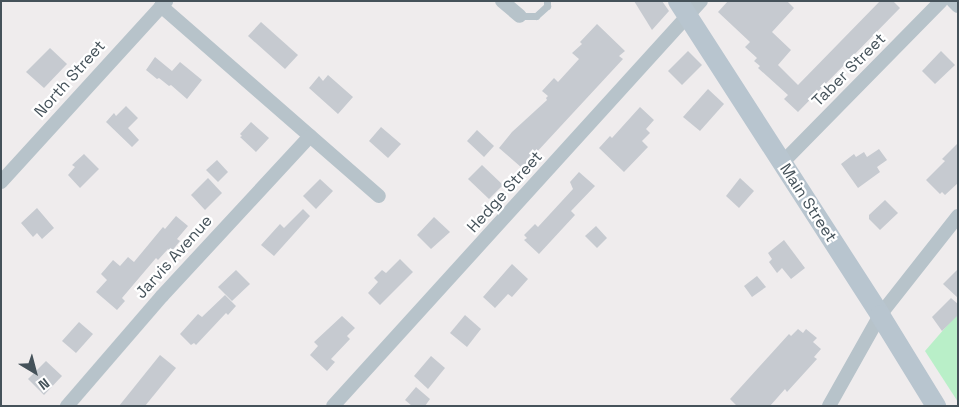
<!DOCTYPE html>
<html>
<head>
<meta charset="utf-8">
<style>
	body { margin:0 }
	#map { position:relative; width:959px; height:407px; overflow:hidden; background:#efeced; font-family:"Space Grotesk",sans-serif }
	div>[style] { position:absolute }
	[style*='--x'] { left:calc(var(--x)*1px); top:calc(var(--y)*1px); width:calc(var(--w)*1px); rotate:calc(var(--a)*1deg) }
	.green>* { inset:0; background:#b9efc8 }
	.building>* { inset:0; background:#c6cad0 }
	.service>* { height:7px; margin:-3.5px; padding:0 3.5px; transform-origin:3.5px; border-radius:3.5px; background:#b7c3ca }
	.minor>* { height:14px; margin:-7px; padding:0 7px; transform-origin:7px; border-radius:7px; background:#b7c3ca }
	.secondary>* { height:20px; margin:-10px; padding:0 10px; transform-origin:10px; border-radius:10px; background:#b8c5cf }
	span { translate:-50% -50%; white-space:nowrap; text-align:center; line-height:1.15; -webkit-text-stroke:4.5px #fff; paint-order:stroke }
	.street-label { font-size:16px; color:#45525a }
	.frame { position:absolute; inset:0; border:2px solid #45525a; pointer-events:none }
	.north { position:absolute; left:10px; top:347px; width:50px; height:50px; -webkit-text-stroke:4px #fff; paint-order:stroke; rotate:143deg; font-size:14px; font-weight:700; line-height:20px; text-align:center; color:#45525a }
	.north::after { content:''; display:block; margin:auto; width:18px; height:22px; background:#45525a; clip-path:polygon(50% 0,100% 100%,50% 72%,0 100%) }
</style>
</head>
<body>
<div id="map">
	<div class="green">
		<i style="clip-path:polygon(958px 313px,958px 402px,925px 351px)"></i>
	</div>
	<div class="building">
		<i style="clip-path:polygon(634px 1px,662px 1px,669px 11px,652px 30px)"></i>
		<i style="clip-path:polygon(728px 1px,787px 1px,794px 8px,772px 32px,791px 50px,778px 65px,798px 85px,880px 1px,893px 1px,900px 8px,798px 112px,784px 99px,788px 95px,758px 68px,760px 66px,754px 61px,757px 58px,745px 47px,750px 42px,718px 12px)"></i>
		<i style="clip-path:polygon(261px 22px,298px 55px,285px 69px,248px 36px)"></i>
		<i style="clip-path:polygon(597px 24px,625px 51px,619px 56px,623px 59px,522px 168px,499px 148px,512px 132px,547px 100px,546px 98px,548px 96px,542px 91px,554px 78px,558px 82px,579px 59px,572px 53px,582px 44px,580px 42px)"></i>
		<i style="clip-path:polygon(50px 48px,67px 64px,44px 88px,26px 72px)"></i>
		<i style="clip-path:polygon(688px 51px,702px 65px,682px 85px,668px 71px)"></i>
		<i style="clip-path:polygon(941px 51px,955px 65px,935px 84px,922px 71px)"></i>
		<i style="clip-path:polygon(155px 57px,172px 71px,180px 62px,202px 80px,187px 99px,171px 85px,169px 86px,159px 78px,157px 79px,146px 70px)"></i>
		<i style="clip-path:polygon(328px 75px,353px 97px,338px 114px,309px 88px,319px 76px,323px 81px)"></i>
		<i style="clip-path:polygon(708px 89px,724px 104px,700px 131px,683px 117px)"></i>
		<i style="clip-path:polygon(126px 106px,138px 118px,128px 128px,139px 140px,132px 147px,106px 122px,114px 113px,116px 116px)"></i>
		<i style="clip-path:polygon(640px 107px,654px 120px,646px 129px,650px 133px,642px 141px,648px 147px,624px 172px,599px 148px,610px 136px,612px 138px)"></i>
		<i style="clip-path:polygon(251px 122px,269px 138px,256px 152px,240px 137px,242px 136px,240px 134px)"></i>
		<i style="clip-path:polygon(381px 127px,401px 144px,388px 158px,369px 141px)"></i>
		<i style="clip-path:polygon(477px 130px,494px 146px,484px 157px,467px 141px)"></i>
		<i style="clip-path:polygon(958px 143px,958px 183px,945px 195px,942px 192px,940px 194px,926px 180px,945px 161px,942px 159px)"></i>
		<i style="clip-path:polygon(879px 149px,887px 160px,877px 167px,880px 172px,858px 188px,841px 164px,854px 154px,856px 157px,864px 152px,867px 157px)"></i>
		<i style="clip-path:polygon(84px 154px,99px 169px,80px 188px,68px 175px,75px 167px,72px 165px)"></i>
		<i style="clip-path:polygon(217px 160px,228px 172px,218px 182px,206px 170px)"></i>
		<i style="clip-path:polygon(482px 165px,503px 185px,489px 199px,468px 179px)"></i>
		<i style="clip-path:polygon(579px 172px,595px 186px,571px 211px,575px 215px,539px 254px,524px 240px,527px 238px,524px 235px,535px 224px,538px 227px,573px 189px,570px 182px)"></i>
		<i style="clip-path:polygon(208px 178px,222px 193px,205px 210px,191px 195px)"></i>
		<i style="clip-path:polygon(740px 178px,754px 191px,739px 208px,726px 196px)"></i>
		<i style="clip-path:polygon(320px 179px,333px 191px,316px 209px,303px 196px)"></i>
		<i style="clip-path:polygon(885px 200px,898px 213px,880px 230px,869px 219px,869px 215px)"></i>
		<i style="clip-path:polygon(37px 208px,54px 228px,42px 239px,37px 233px,33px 237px,21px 223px)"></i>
		<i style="clip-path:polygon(303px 209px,310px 216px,274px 256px,261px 245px,280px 224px,284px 228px)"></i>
		<i style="clip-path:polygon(176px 216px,188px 226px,177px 239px,180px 241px,171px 252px,168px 249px,158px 260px,156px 258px,122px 298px,125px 301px,117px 310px,96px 292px,107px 280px,101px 274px,113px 260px,120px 266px,128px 257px,134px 262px,163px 227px,165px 229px)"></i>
		<i style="clip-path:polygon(434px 217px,450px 232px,431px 249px,417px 235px)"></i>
		<i style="clip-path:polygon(596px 226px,607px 238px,597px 248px,585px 236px)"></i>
		<i style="clip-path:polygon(784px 240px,805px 268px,791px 279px,782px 268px,777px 273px,769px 262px,772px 259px,768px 253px)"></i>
		<i style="clip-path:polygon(400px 259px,413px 272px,380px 305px,368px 293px,378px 282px,374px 278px,382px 270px,386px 273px)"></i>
		<i style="clip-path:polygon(512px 264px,528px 279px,512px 297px,508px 294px,495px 308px,483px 297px)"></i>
		<i style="clip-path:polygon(958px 269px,958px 298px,943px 284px)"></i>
		<i style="clip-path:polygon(236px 270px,250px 284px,232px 301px,218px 287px)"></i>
		<i style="clip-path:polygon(757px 276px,766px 287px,752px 297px,744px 286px)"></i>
		<i style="clip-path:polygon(225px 295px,236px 306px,228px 315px,226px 313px,196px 345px,194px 343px,191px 345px,180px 334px,198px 314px,202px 317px)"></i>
		<i style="clip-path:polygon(951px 298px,958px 304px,958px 315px,942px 331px,932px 317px)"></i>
		<i style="clip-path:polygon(465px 315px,481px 329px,467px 347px,450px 333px)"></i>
		<i style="clip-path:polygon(342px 316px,355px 328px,347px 336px,350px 339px,331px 359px,335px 362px,327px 371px,310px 355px,318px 346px,314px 342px)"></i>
		<i style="clip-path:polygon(79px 322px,93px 334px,76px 353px,62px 341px)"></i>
		<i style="clip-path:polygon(798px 329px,803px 333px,806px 329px,817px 338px,813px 342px,821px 349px,814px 357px,817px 359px,787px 392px,785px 389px,770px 406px,737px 406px,730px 399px,789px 334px,791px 336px)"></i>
		<i style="clip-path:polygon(160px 355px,176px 368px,145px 406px,119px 406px)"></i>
		<i style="clip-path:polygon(431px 356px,445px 368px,428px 389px,414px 376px)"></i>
		<i style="clip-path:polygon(46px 361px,62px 376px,44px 395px,28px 379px)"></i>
		<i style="clip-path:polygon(416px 387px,430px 399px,425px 406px,412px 406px,405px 400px)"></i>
	</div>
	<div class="service">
		<i style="--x:520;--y:16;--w:16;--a:0"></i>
		<i style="--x:536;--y:16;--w:15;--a:-42"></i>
		<i style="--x:547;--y:6;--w:5;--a:-90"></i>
	</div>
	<div class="minor">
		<i style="--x:502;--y:1;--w:23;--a:40"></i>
		<i style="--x:953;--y:1;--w:7;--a:45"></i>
		<i style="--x:161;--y:6;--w:289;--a:41.1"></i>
		<i style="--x:782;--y:163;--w:227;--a:-45.5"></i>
		<i style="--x:1;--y:182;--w:245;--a:-47.6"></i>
		<i style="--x:67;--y:406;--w:145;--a:-49.2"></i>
		<i style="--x:162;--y:296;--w:218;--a:-47.2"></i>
		<i style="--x:333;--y:406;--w:547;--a:-47.74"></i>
		<i style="--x:829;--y:406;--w:104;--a:-60.7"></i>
		<i style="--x:880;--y:315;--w:126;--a:-51.8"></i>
	</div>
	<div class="secondary">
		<i style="--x:678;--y:1;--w:373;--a:57.2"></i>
		<i style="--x:880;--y:315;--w:107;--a:58.4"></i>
	</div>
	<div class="street-label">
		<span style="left:849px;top:70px;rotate:-45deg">Taber Street</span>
		<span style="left:70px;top:79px;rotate:-48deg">North Street</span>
		<span style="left:505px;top:192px;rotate:-48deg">Hedge Street</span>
		<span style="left:808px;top:203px;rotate:57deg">Main Street</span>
		<span style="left:174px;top:257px;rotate:-48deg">Jarvis Avenue</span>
	</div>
	<div class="frame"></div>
	<div class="north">N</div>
</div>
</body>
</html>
